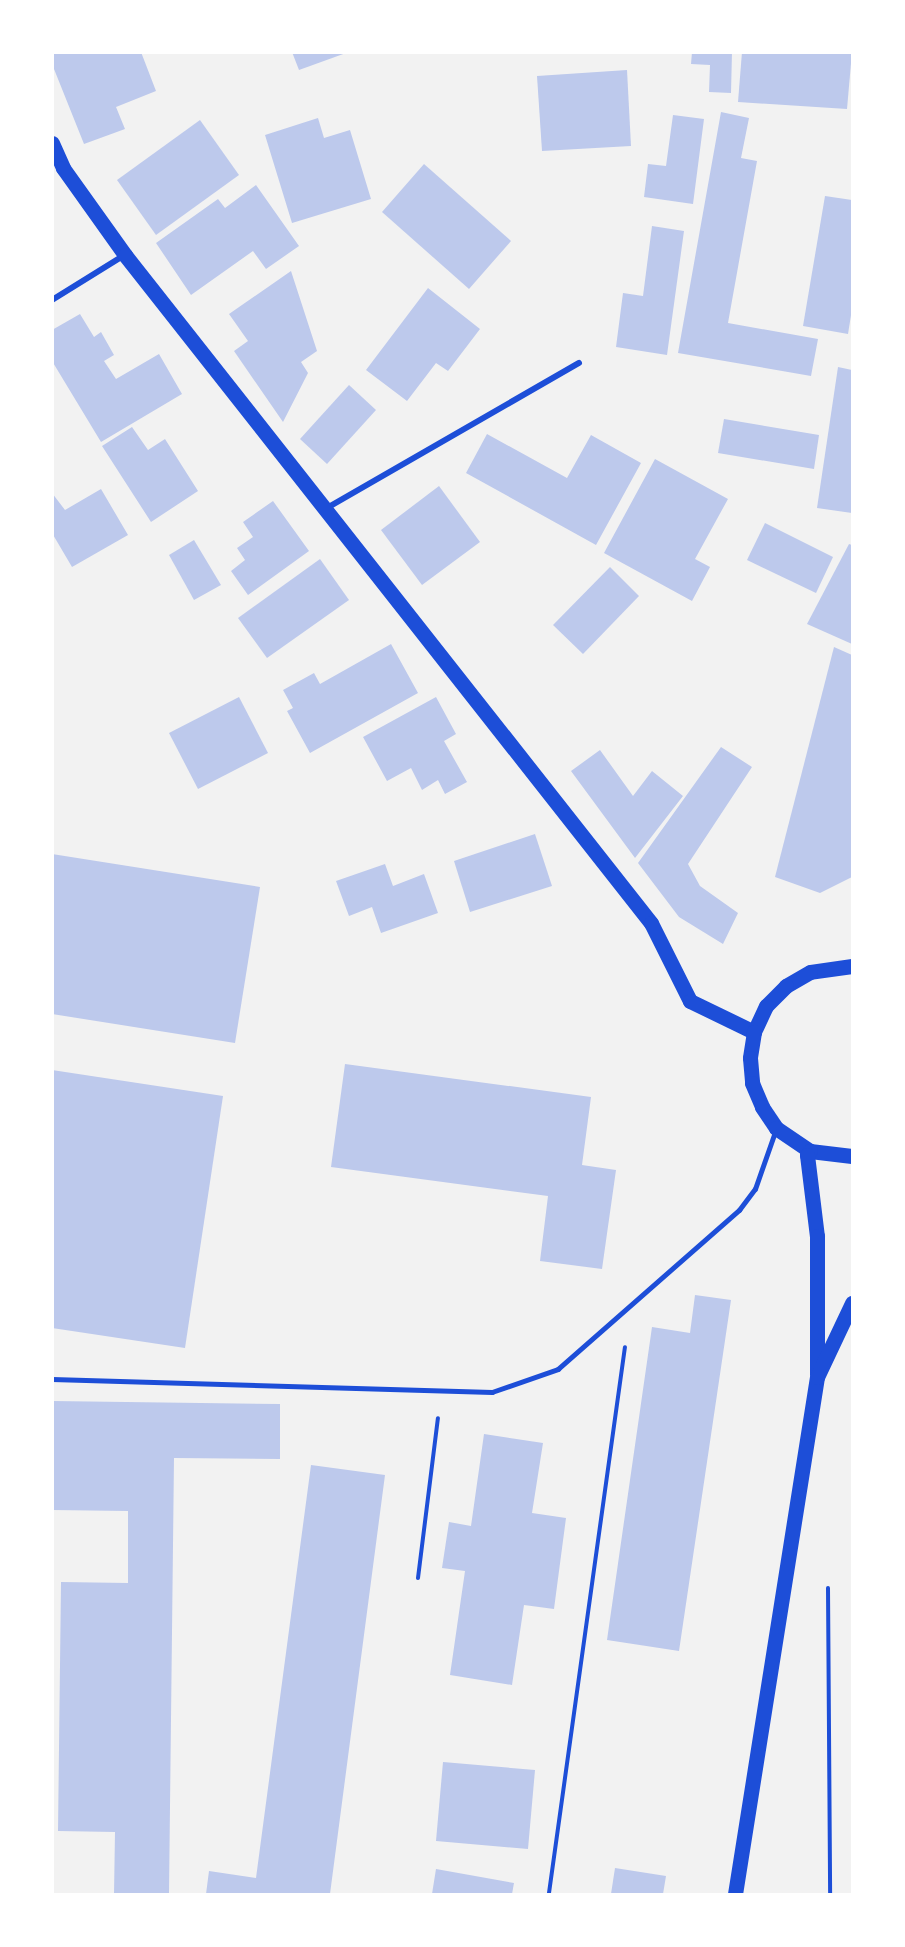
<!DOCTYPE html>
<html>
<head>
<meta charset="utf-8">
<style>
	body { margin:0 }
	#map { position:relative; width:905px; height:1947px; overflow:hidden; background:#f2f2f2; font-family:"PT Sans Narrow",sans-serif }
	div>[style] { position:absolute }
	[style*='--x'] { left:calc(var(--x)*1px); top:calc(var(--y)*1px); width:calc(var(--w)*1px); rotate:calc(var(--a)*1deg) }
	.building>* { inset:0; background:#bdc9ec }
	.path>* { height:4px; margin:-2px; padding:0 2px; transform-origin:2px; border-radius:2px; background:#1d4ed8 }
	.service>* { height:4.5px; margin:-2.25px; padding:0 2.25px; transform-origin:2.25px; border-radius:2.25px; background:#1d4ed8 }
	.minor>* { height:6px; margin:-3px; padding:0 3px; transform-origin:3px; border-radius:3px; background:#1d4ed8 }
	.primary>* { height:15px; margin:-7.5px; padding:0 7.5px; transform-origin:7.5px; border-radius:7.5px; background:#1d4ed8 }
	span { translate:-50% -50%; white-space:nowrap; text-align:center; line-height:1.15; -webkit-text-stroke:4.5px #fff; paint-order:stroke }
	.frame { position:absolute; inset:0; border:54px solid #fff; pointer-events:none }
</style>
</head>
<body>
<div id="map">
	<div class="building">
		<i style="clip-path:polygon(52px 52px,141px 52px,156px 91px,116px 107px,125px 129px,84px 144px,52px 64px)"></i>
		<i style="clip-path:polygon(292px 52px,346px 52px,346px 53px,299px 70px)"></i>
		<i style="clip-path:polygon(692px 52px,732px 52px,731px 93px,709px 92px,710px 65px,691px 64px)"></i>
		<i style="clip-path:polygon(742px 52px,852px 52px,847px 109px,738px 102px)"></i>
		<i style="clip-path:polygon(627px 70px,631px 146px,542px 151px,537px 76px)"></i>
		<i style="clip-path:polygon(721px 112px,749px 118px,741px 158px,757px 161px,728px 323px,818px 339px,811px 376px,678px 353px)"></i>
		<i style="clip-path:polygon(673px 115px,704px 119px,693px 204px,644px 197px,648px 164px,666px 166px)"></i>
		<i style="clip-path:polygon(318px 118px,324px 138px,350px 130px,371px 199px,292px 223px,265px 135px)"></i>
		<i style="clip-path:polygon(200px 120px,239px 175px,156px 235px,117px 180px)"></i>
		<i style="clip-path:polygon(424px 164px,511px 241px,469px 289px,382px 212px)"></i>
		<i style="clip-path:polygon(256px 185px,299px 246px,266px 269px,253px 251px,191px 295px,156px 243px,218px 199px,225px 208px)"></i>
		<i style="clip-path:polygon(825px 196px,852px 200px,852px 309px,848px 334px,803px 326px)"></i>
		<i style="clip-path:polygon(652px 226px,684px 231px,667px 355px,616px 347px,623px 293px,643px 296px)"></i>
		<i style="clip-path:polygon(291px 271px,317px 351px,301px 362px,308px 373px,283px 422px,234px 351px,248px 341px,229px 314px)"></i>
		<i style="clip-path:polygon(428px 288px,480px 329px,448px 371px,436px 363px,407px 401px,366px 370px)"></i>
		<i style="clip-path:polygon(80px 314px,94px 337px,101px 332px,114px 355px,104px 361px,116px 379px,159px 354px,182px 394px,101px 442px,52px 361px,52px 330px)"></i>
		<i style="clip-path:polygon(838px 367px,852px 370px,852px 513px,817px 508px)"></i>
		<i style="clip-path:polygon(349px 385px,376px 410px,327px 464px,300px 439px)"></i>
		<i style="clip-path:polygon(724px 419px,819px 435px,814px 469px,718px 453px)"></i>
		<i style="clip-path:polygon(132px 427px,148px 450px,165px 439px,198px 491px,151px 522px,102px 446px)"></i>
		<i style="clip-path:polygon(487px 434px,567px 478px,591px 435px,641px 463px,596px 545px,466px 473px)"></i>
		<i style="clip-path:polygon(655px 459px,728px 499px,695px 559px,710px 567px,692px 601px,604px 553px)"></i>
		<i style="clip-path:polygon(439px 486px,480px 542px,422px 585px,381px 530px)"></i>
		<i style="clip-path:polygon(101px 489px,128px 535px,72px 567px,52px 533px,52px 493px,65px 510px)"></i>
		<i style="clip-path:polygon(273px 501px,309px 551px,248px 595px,231px 571px,245px 560px,237px 548px,253px 537px,243px 522px)"></i>
		<i style="clip-path:polygon(765px 523px,833px 557px,816px 593px,747px 560px)"></i>
		<i style="clip-path:polygon(194px 540px,221px 585px,194px 600px,169px 555px)"></i>
		<i style="clip-path:polygon(849px 544px,852px 545px,852px 644px,807px 624px)"></i>
		<i style="clip-path:polygon(320px 559px,349px 600px,267px 658px,238px 618px)"></i>
		<i style="clip-path:polygon(610px 567px,639px 596px,583px 654px,553px 625px)"></i>
		<i style="clip-path:polygon(391px 644px,418px 693px,310px 753px,287px 711px,293px 708px,283px 690px,314px 673px,320px 684px)"></i>
		<i style="clip-path:polygon(834px 647px,852px 655px,852px 877px,820px 893px,775px 877px)"></i>
		<i style="clip-path:polygon(239px 697px,268px 753px,198px 789px,169px 733px)"></i>
		<i style="clip-path:polygon(436px 697px,456px 734px,444px 741px,467px 782px,445px 794px,438px 780px,422px 790px,411px 768px,387px 781px,363px 737px)"></i>
		<i style="clip-path:polygon(721px 747px,752px 767px,688px 864px,700px 886px,738px 913px,723px 944px,679px 917px,638px 863px)"></i>
		<i style="clip-path:polygon(600px 750px,633px 796px,652px 771px,683px 796px,635px 858px,571px 771px)"></i>
		<i style="clip-path:polygon(535px 834px,552px 886px,470px 912px,454px 861px)"></i>
		<i style="clip-path:polygon(52px 854px,260px 887px,235px 1043px,52px 1014px)"></i>
		<i style="clip-path:polygon(385px 864px,393px 886px,424px 874px,438px 913px,381px 933px,372px 907px,349px 916px,336px 881px)"></i>
		<i style="clip-path:polygon(345px 1064px,591px 1097px,582px 1165px,616px 1170px,602px 1269px,540px 1261px,548px 1196px,331px 1167px)"></i>
		<i style="clip-path:polygon(52px 1070px,223px 1096px,185px 1348px,52px 1328px)"></i>
		<i style="clip-path:polygon(695px 1295px,731px 1300px,679px 1651px,607px 1640px,652px 1327px,690px 1333px)"></i>
		<i style="clip-path:polygon(52px 1401px,280px 1404px,280px 1459px,174px 1458px,169px 1894px,114px 1894px,115px 1832px,58px 1831px,61px 1582px,128px 1583px,128px 1511px,52px 1510px)"></i>
		<i style="clip-path:polygon(484px 1434px,543px 1443px,532px 1513px,566px 1518px,554px 1609px,524px 1605px,512px 1685px,450px 1675px,465px 1571px,442px 1568px,449px 1522px,471px 1526px)"></i>
		<i style="clip-path:polygon(311px 1465px,385px 1475px,330px 1894px,206px 1894px,209px 1871px,256px 1878px)"></i>
		<i style="clip-path:polygon(443px 1762px,535px 1770px,528px 1849px,436px 1841px)"></i>
		<i style="clip-path:polygon(615px 1868px,666px 1876px,663px 1894px,611px 1894px)"></i>
		<i style="clip-path:polygon(436px 1869px,514px 1883px,512px 1894px,432px 1894px)"></i>
	</div>
	<div class="path">
		<i style="--x:418;--y:1578;--w:161;--a:-82.9"></i>
		<i style="--x:828;--y:1588;--w:306;--a:89.6"></i>
		<i style="--x:549;--y:1893;--w:551;--a:-82.08"></i>
	</div>
	<div class="service">
		<i style="--x:52;--y:1379;--w:440;--a:1.7"></i>
		<i style="--x:492;--y:1392;--w:70;--a:-19.2"></i>
		<i style="--x:558;--y:1369;--w:241;--a:-41.3"></i>
		<i style="--x:739;--y:1210;--w:26;--a:-53"></i>
		<i style="--x:755;--y:1189;--w:60;--a:-70.7"></i>
	</div>
	<div class="minor">
		<i style="--x:52;--y:300;--w:84;--a:-31.8"></i>
		<i style="--x:325;--y:509;--w:293;--a:-29.9"></i>
	</div>
	<div class="primary">
		<i style="--x:52;--y:143;--w:27;--a:66"></i>
		<i style="--x:63;--y:168;--w:107;--a:54.5"></i>
		<i style="--x:125;--y:255;--w:850;--a:51.78"></i>
		<i style="--x:651;--y:923;--w:87;--a:63.4"></i>
		<i style="--x:690;--y:1001;--w:71;--a:25.8"></i>
		<i style="--x:852;--y:966;--w:42;--a:171.9"></i>
		<i style="--x:810;--y:972;--w:28;--a:150"></i>
		<i style="--x:786;--y:986;--w:28;--a:135"></i>
		<i style="--x:766;--y:1006;--w:29;--a:115"></i>
		<i style="--x:754;--y:1032;--w:26;--a:99"></i>
		<i style="--x:750;--y:1058;--w:25;--a:85"></i>
		<i style="--x:752;--y:1083;--w:26;--a:67"></i>
		<i style="--x:762;--y:1107;--w:25;--a:56"></i>
		<i style="--x:776;--y:1128;--w:41;--a:34.1"></i>
		<i style="--x:810;--y:1151;--w:42;--a:6.8"></i>
		<i style="--x:810;--y:1151;--w:5;--a:127"></i>
		<i style="--x:807;--y:1155;--w:82;--a:83"></i>
		<i style="--x:817;--y:1236;--w:138;--a:90"></i>
		<i style="--x:735;--y:1894;--w:523;--a:-80.99"></i>
		<i style="--x:817;--y:1377;--w:82;--a:-64.7"></i>
	</div>
	<div class="frame"></div>
</div>
</body>
</html>
